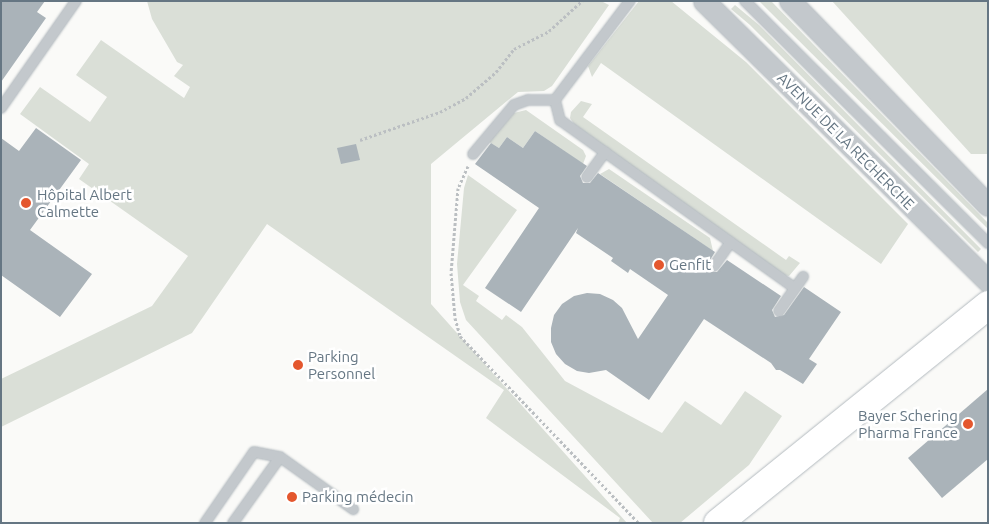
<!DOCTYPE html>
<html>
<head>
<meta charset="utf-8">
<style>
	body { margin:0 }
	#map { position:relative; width:989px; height:524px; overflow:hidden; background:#fafaf8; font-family:Ubuntu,sans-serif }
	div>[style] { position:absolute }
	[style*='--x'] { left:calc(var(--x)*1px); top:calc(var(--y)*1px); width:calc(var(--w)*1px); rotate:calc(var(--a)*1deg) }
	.green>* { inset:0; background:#dadfd7 }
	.building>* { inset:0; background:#aab3b9 }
	.path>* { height:3px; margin-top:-1.5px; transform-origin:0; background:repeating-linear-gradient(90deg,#bbbfc2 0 2.5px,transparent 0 5px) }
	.roads { filter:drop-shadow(0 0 1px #b3babf) drop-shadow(0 0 1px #b3babf) }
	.lane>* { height:10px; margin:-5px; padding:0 5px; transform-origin:5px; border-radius:5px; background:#c3c8cc }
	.street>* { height:21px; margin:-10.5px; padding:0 10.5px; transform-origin:10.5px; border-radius:10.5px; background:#c3c8cc }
	.secondary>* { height:28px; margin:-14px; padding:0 14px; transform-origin:14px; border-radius:14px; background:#fff }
	.dots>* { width:14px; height:14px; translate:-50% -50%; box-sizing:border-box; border:2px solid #fff; border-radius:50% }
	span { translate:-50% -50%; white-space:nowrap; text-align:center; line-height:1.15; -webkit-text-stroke:5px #fff; paint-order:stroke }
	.street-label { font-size:15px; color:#657683 }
	.poi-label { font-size:15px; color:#657683 }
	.left { translate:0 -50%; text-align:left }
	.right { translate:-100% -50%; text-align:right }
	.frame { position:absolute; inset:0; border:2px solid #657683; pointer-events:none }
</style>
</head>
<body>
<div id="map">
	<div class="green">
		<i style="clip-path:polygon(147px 1px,601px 1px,609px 5px,552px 86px,544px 91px,518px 92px,431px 164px,431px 304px,627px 523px,618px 523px,620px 518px,486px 418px,504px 390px,267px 224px,192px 333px,1px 427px,1px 379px,152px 306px,188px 256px,79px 179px,89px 164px,20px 114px,40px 87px,90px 122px,107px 97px,76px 75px,101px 40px,184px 98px,190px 87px,174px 76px,183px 65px,177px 62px,152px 19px)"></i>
		<i style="clip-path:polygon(639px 1px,671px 1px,746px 62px,908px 224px,881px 264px,601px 63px,592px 77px,588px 66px)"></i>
		<i style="clip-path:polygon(759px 1px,771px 1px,988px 223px,988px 229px)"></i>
		<i style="clip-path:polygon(832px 1px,988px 1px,988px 154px,971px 154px)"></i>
		<i style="clip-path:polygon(735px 5px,759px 25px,981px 249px,978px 252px,750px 25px,731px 9px)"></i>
		<i style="clip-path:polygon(581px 101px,592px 104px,583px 117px,786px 260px,789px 256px,800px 263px,789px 276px,783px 275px,574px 124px,570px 118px,571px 112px)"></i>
		<i style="clip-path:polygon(526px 110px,583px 150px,586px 156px,583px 164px,535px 131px,523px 148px,507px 137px,499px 148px,489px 142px,514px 113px)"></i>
		<i style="clip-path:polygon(609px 169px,710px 238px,713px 251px,600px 174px)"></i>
		<i style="clip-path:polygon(468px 175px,517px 210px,463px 285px,479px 296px,476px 301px,502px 320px,506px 315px,522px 327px,565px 381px,662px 433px,685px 401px,721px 425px,745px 391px,782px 416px,749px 465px,680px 523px,653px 523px,466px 320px,460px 302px,457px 264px,464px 188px)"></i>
	</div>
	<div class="building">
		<i style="clip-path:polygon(1px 1px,45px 1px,37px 12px,46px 18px,1px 82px)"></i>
		<i style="clip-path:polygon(36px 128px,81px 160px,30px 230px,92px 274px,60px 317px,1px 275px,1px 138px,19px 151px)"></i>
		<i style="clip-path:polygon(535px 131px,587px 166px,580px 176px,583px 183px,590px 183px,598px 173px,715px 252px,707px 265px,710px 272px,717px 272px,727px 260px,781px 296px,772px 310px,775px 317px,784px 315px,804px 287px,841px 312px,809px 359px,817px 364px,803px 384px,780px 370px,776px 370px,771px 363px,704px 319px,649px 400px,606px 370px,589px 373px,577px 371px,565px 364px,556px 354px,551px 342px,551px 328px,554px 315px,562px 304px,574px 296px,587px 293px,600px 294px,613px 300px,622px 308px,638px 339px,668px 295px,630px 269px,628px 273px,611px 261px,613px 258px,576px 233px,578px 228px,521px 312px,485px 288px,539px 208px,475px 164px,491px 143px,499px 148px,507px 137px,523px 148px)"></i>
		<i style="clip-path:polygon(356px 144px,360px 160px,341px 164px,337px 148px)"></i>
		<i style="clip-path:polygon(988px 389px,988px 459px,942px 498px,908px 458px)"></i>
	</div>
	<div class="path">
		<i style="--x:360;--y:140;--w:85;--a:-19.3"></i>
		<i style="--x:440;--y:112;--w:30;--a:-28"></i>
		<i style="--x:466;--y:98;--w:40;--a:-41"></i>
		<i style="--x:496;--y:72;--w:29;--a:-52"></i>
		<i style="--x:514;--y:49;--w:39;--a:-27"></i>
		<i style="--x:549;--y:31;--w:45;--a:-42.3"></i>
		<i style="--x:468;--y:166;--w:24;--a:114"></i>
		<i style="--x:458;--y:188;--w:85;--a:94.7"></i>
		<i style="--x:451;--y:273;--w:45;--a:84.9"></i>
		<i style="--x:455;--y:318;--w:19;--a:74"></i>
		<i style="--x:460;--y:336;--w:259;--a:46.3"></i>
	</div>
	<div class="roads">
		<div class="lane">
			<i style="--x:745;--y:1;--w:343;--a:44.9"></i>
			<i style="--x:555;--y:100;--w:21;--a:76"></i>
			<i style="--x:560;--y:120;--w:289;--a:35.6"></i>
			<i style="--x:1;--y:108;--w:131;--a:-55"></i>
			<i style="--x:473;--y:154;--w:64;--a:-50.1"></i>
			<i style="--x:514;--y:105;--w:15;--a:-20"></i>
			<i style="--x:528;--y:100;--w:27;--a:0"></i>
			<i style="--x:555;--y:100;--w:124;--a:-52.9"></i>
			<i style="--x:587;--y:177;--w:31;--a:-54"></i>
			<i style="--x:714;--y:266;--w:29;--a:-55"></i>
			<i style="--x:779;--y:311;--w:42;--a:-54.8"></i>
			<i style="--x:205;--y:523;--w:86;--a:-55.4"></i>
			<i style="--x:254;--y:452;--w:26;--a:11"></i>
			<i style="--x:280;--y:457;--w:90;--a:35.5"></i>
			<i style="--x:233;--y:523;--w:81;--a:-54.5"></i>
		</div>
		<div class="street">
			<i style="--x:704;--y:1;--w:399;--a:44.6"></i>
			<i style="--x:790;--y:1;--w:284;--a:45.9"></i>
		</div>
		<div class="secondary">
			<i style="--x:718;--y:523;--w:347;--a:-38.9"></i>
		</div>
	</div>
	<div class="dots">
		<i style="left:26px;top:203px;background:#e4572e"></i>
		<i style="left:659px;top:265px;background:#e4572e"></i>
		<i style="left:298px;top:365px;background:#e4572e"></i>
		<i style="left:968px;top:424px;background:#e4572e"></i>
		<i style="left:292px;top:497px;background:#e4572e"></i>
	</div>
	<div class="street-label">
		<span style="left:846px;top:141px;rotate:45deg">AVENUE DE LA RECHERCHE</span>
	</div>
	<div class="poi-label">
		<span class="left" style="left:37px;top:203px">Hôpital Albert<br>Calmette</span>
		<span class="left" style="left:669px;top:265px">Genfit</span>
		<span class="left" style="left:308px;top:365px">Parking<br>Personnel</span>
		<span class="right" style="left:958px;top:424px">Bayer Schering<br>Pharma France</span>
		<span class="left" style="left:302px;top:497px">Parking médecin</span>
	</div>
	<div class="frame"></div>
</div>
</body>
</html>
